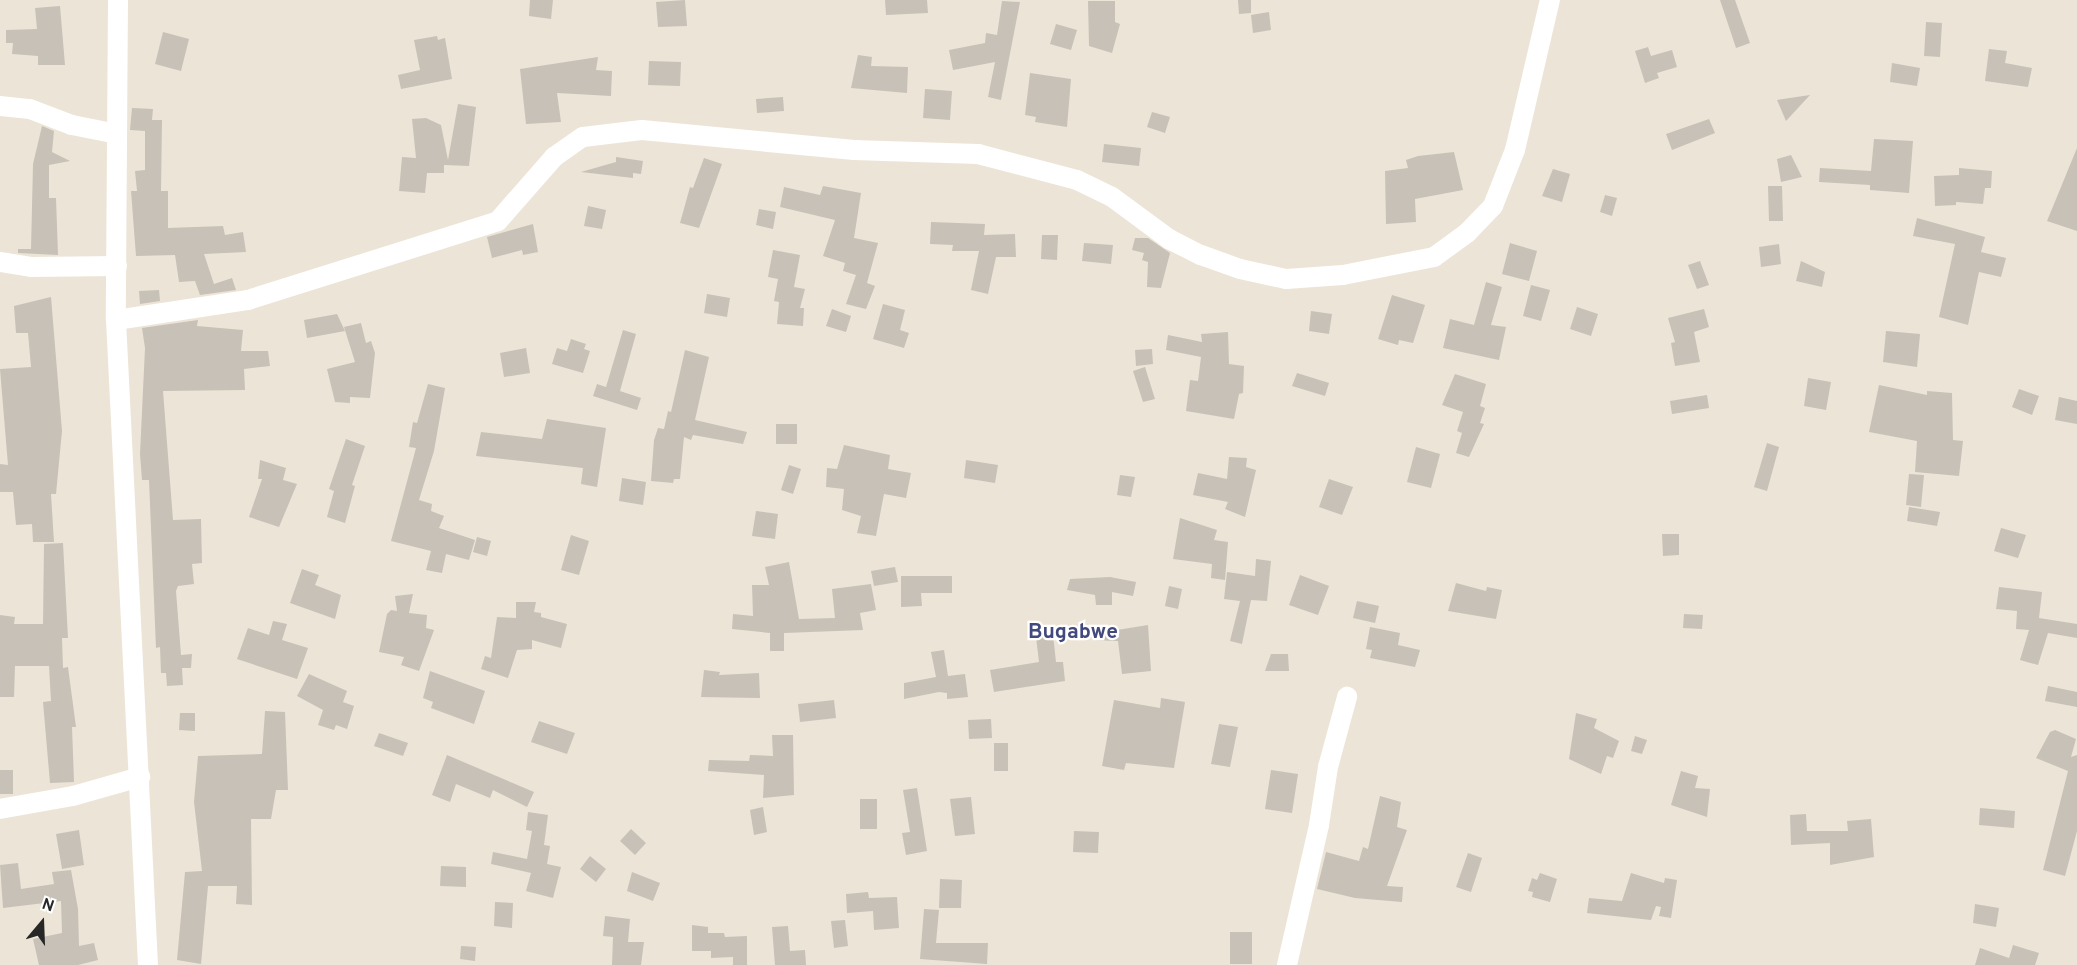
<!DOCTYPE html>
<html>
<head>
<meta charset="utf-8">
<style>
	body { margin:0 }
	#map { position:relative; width:2077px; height:965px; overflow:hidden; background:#ece4d6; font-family:Overpass,sans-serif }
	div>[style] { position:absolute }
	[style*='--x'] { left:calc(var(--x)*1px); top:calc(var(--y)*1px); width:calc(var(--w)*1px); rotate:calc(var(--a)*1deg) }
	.building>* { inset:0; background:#c7c1b7 }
	.minor>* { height:20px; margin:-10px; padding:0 10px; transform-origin:10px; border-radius:10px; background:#fff }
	span { translate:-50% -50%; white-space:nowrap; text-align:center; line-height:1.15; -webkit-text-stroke:4.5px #fff; paint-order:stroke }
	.quarter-label { font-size:21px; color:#43497c; font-weight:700 }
	.north { position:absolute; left:12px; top:893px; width:60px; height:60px; -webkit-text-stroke:4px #fff; paint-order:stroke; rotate:19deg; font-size:16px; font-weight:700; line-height:24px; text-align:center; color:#272727 }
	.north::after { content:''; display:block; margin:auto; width:21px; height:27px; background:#272727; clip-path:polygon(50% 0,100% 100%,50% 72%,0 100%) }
</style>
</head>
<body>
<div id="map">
	<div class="building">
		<i style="clip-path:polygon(530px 0,553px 0,551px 19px,529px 16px)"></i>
		<i style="clip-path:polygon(685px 0,687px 26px,658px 27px,656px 2px)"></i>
		<i style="clip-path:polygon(885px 0,927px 0,928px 13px,886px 15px)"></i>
		<i style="clip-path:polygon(1238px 0,1251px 0,1251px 13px,1239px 14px)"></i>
		<i style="clip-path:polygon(1720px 0,1735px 0,1750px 43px,1736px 48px)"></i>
		<i style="clip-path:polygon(1002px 1px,1020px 2px,1001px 100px,988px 97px,995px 62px,953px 70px,949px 50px,985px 43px,986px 33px,997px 35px)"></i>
		<i style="clip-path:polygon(1088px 1px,1115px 1px,1115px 22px,1120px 24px,1112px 53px,1089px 46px)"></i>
		<i style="clip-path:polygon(60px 6px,65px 65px,38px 65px,38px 56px,12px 54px,13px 43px,6px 43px,6px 30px,37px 29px,35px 8px)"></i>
		<i style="clip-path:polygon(1269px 12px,1271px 30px,1253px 33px,1251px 15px)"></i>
		<i style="clip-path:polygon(1926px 22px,1942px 23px,1940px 57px,1924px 56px)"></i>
		<i style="clip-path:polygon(1056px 24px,1077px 30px,1071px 50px,1050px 44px)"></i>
		<i style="clip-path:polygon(163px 32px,189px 39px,181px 71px,155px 64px)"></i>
		<i style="clip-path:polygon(437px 36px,438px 40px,445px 38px,452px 79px,401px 89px,398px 75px,420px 70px,414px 40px)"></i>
		<i style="clip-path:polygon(1648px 47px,1651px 56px,1672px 50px,1677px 67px,1657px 73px,1659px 78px,1645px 83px,1635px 51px)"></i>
		<i style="clip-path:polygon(1989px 49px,2007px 51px,2005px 63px,2032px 68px,2028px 87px,1985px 81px)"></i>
		<i style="clip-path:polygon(858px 55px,872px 57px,871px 66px,908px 67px,907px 93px,851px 88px)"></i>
		<i style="clip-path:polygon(598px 57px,596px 70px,612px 71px,611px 96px,557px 93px,561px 122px,526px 124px,520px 69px)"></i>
		<i style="clip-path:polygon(649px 61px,681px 62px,680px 86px,648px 85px)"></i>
		<i style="clip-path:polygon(1892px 63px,1920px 68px,1917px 86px,1890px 82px)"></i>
		<i style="clip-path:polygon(1030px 73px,1071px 79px,1067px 127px,1035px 122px,1036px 117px,1025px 115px)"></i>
		<i style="clip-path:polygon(925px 89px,952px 91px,950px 120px,923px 118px)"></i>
		<i style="clip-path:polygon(1810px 95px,1786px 121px,1777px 100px)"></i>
		<i style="clip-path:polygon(783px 97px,784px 111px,757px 113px,756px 99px)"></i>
		<i style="clip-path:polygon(458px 104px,476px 107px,469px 166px,444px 165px,444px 173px,427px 173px,425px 193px,399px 191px,402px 157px,416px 158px,412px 119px,426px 118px,441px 125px,448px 160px)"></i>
		<i style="clip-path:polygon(132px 108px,153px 109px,152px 120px,162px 120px,161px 191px,168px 191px,168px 228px,223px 226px,225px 235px,243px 232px,246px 252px,204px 254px,214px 284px,232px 278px,236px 290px,200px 295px,195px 281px,179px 282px,175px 255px,136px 256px,131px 191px,137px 191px,135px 171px,145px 170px,145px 131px,130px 130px)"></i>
		<i style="clip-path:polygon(1152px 112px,1170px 117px,1165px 133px,1147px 127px)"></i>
		<i style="clip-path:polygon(1709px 119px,1715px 133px,1672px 150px,1666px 134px)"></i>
		<i style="clip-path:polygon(42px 126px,54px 131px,52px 152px,70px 161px,49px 165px,49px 198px,56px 198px,58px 255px,18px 253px,18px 249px,31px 249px,33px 164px)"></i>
		<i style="clip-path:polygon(1874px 139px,1913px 141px,1909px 193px,1870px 190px,1870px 185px,1819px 182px,1820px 168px,1871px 171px)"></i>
		<i style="clip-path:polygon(1104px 144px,1141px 148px,1139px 166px,1102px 162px)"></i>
		<i style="clip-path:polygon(2077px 148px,2077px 231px,2047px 221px)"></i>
		<i style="clip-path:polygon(1454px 152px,1463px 190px,1415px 199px,1416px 222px,1386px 224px,1385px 171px,1408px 168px,1406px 160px,1418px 156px)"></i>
		<i style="clip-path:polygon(1791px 155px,1802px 177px,1781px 182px,1777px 159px)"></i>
		<i style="clip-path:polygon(616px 157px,643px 161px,641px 174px,633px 173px,633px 178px,581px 172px,616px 162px)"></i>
		<i style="clip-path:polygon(704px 158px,722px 164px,699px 228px,680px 223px,690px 187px,693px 188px)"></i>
		<i style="clip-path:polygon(1959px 168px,1992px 171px,1991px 188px,1985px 188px,1983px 204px,1956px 202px,1956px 205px,1935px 206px,1934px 176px,1959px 175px)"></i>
		<i style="clip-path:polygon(1553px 169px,1570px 174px,1562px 202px,1542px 196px)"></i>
		<i style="clip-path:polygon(823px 186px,861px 193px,854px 238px,878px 243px,867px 283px,875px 286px,866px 309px,846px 304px,856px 275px,843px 271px,845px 263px,823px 256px,835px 220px,780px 207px,784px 187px,820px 195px)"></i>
		<i style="clip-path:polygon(1768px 186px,1782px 186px,1783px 221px,1769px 221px)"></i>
		<i style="clip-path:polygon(1605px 195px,1617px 198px,1612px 216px,1600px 212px)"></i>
		<i style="clip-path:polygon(588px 206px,606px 210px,602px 229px,584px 226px)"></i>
		<i style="clip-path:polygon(759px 209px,776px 212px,773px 229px,756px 225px)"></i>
		<i style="clip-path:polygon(1917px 218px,1985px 237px,1981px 252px,2006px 258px,2001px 277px,1979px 272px,1968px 325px,1939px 317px,1955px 244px,1913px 236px)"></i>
		<i style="clip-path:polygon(931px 222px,985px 224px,984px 235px,1015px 234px,1016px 257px,996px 257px,988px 294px,971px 290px,979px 251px,952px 251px,953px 245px,930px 244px)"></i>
		<i style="clip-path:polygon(533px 224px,538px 252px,523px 255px,522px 250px,492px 258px,487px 237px)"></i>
		<i style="clip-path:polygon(1042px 235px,1058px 235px,1057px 260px,1041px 259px)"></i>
		<i style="clip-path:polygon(1135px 238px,1148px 238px,1170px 253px,1161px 288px,1147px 287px,1148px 262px,1142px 260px,1144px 253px,1132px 250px)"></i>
		<i style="clip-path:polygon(1084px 243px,1113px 245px,1111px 264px,1082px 261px)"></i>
		<i style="clip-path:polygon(1510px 243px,1537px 251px,1529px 281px,1502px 274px)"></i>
		<i style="clip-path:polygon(1779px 244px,1781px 264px,1761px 267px,1759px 247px)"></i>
		<i style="clip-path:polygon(773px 250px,800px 255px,794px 287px,805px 289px,800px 308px,804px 308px,803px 326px,777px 324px,779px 302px,774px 301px,778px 279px,768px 277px)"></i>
		<i style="clip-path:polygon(1700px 261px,1709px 285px,1697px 289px,1688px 265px)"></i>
		<i style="clip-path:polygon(1801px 261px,1825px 272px,1822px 287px,1796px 281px)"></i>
		<i style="clip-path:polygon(1486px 282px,1502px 287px,1491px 325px,1506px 327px,1499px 360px,1443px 348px,1450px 319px,1474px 325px)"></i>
		<i style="clip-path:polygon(1531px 285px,1550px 290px,1541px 321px,1523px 316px)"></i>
		<i style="clip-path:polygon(159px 290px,160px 301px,140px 304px,139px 291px)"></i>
		<i style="clip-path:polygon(707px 294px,730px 298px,727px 317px,704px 313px)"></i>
		<i style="clip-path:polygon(1392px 295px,1425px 305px,1413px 343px,1399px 340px,1398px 345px,1378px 339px)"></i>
		<i style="clip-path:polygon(51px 297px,62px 431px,56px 494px,51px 494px,54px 542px,33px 542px,32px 524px,16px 525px,13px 492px,0 492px,0 464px,8px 465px,0 369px,31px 367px,28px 333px,16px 333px,14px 306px)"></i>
		<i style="clip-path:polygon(883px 304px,905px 310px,900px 330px,909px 333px,904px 348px,873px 339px)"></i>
		<i style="clip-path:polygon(1577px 307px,1598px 314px,1591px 336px,1570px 329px)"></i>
		<i style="clip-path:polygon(832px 309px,851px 316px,846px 332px,826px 326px)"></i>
		<i style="clip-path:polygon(1704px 309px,1709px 327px,1694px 332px,1700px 362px,1675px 366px,1671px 343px,1675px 342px,1668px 318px)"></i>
		<i style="clip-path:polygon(1311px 311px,1332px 314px,1329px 334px,1309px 331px)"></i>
		<i style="clip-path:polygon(337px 314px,345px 331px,307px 338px,304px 320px)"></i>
		<i style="clip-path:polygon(198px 320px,197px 326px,243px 330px,241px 351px,268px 351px,270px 366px,244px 369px,245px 390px,163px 391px,173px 520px,201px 519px,202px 563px,192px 564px,194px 584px,178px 586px,176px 591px,181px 655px,192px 654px,191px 668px,182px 668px,183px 685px,167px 686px,166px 673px,161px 673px,160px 647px,156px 648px,149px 480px,142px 480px,140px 454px,145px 348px,142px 328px)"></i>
		<i style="clip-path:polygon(361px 323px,366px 343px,371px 341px,375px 353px,370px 398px,350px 397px,350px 403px,335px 402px,327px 369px,355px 362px,344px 327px)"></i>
		<i style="clip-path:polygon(623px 330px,636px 334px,620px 391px,641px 398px,637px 410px,593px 396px,597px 384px,606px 387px)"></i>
		<i style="clip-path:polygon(1886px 331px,1920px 334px,1917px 367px,1883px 362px)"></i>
		<i style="clip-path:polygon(1228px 332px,1229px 364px,1244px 366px,1243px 393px,1239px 394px,1234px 419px,1186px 411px,1190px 380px,1198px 381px,1201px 357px,1166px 350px,1168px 335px,1202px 342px,1201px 334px)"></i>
		<i style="clip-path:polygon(571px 339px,586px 344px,584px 349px,590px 351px,583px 373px,552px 364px,557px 348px,567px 351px)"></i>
		<i style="clip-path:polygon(526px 348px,530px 373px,504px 377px,500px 353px)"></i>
		<i style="clip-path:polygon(1152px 349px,1153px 364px,1136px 366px,1135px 350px)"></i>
		<i style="clip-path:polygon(685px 350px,709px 357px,695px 420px,747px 432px,743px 444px,693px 435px,691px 440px,684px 437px,680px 479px,674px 479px,673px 483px,651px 481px,654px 440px,658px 428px,664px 429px,668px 411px,671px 412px)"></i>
		<i style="clip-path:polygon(1145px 367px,1155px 399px,1143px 402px,1133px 371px)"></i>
		<i style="clip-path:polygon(1297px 373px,1329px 383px,1325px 396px,1292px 386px)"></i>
		<i style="clip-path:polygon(1455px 374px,1486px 384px,1480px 406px,1485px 408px,1480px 423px,1484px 424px,1469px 457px,1456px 453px,1462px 433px,1457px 431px,1463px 412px,1442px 405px)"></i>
		<i style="clip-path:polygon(1808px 378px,1831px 382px,1826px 410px,1804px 406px)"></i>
		<i style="clip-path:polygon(428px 384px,445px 388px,434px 451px,419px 500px,432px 504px,431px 511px,444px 516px,439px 528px,475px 540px,469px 560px,446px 554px,442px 573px,426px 570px,431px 551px,391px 541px,416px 448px,409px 447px,413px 422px,417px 423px)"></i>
		<i style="clip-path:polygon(1879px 385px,1927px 395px,1927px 391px,1952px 393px,1953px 440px,1963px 441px,1959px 476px,1915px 472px,1917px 441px,1869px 432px)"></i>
		<i style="clip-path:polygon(2019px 389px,2039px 396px,2032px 415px,2012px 407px)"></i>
		<i style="clip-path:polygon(1707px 395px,1709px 408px,1672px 414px,1670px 401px)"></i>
		<i style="clip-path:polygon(2059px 397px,2077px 401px,2077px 424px,2055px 420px)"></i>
		<i style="clip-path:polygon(547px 419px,606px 428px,597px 487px,581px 484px,583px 468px,476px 456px,481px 432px,542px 439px)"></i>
		<i style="clip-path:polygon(776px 424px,797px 424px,797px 444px,776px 444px)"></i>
		<i style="clip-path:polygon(346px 439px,365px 446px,352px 485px,355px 486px,345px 523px,327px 517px,334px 491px,329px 489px)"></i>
		<i style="clip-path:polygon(1767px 443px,1779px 447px,1767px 491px,1754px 487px)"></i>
		<i style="clip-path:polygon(844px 445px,890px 455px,888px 469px,911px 473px,906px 498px,884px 494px,876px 536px,857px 533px,861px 516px,842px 510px,844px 489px,826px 487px,827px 468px,837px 469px)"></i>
		<i style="clip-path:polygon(1416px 447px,1440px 454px,1431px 488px,1407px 482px)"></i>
		<i style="clip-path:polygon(1229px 457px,1247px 458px,1246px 467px,1256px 470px,1245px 517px,1225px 509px,1228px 502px,1193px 495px,1198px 473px,1227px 479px)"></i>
		<i style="clip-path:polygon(260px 460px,286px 468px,283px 480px,297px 484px,279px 527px,249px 517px,262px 479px,258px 479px)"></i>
		<i style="clip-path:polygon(966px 460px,998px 465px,995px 483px,964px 478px)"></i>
		<i style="clip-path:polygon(789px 465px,801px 469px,793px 494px,781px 490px)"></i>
		<i style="clip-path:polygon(1909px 474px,1924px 475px,1921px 507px,1906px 505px)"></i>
		<i style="clip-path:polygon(1120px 475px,1135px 477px,1131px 497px,1117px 495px)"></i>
		<i style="clip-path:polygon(622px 478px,646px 482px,643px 505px,619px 501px)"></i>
		<i style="clip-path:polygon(1329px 479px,1353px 487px,1342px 515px,1319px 507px)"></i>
		<i style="clip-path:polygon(1909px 507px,1940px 512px,1937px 526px,1907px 521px)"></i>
		<i style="clip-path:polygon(756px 511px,778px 514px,775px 539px,752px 536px)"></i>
		<i style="clip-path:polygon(1180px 518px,1217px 530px,1214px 540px,1228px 542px,1225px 580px,1211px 578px,1212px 564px,1173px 559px)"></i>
		<i style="clip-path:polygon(2001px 528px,2026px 535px,2018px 558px,1994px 551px)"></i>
		<i style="clip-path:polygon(1662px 534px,1679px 534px,1679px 555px,1663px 556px)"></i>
		<i style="clip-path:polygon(571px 535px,589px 541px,579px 575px,561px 570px)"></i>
		<i style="clip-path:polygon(477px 537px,491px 541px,487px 556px,473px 552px)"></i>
		<i style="clip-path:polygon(63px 543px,68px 638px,62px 638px,63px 668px,68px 667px,76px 727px,72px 727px,74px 782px,50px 783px,43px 702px,51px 701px,49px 666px,15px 666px,14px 697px,0 697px,0 615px,15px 617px,14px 624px,43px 624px,44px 544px)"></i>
		<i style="clip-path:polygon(1256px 559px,1271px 561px,1267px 601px,1251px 600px,1242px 644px,1230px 641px,1240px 601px,1224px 599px,1227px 572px,1255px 576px)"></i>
		<i style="clip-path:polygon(789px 562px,799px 619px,835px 618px,832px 589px,871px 584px,876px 610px,860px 613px,863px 630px,784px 633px,784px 651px,770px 651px,770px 633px,732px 629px,733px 614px,753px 616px,752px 585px,769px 585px,765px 567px)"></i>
		<i style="clip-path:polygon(895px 567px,898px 582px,874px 586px,871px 571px)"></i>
		<i style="clip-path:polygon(302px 569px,319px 575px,315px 585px,341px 595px,335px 619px,290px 603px)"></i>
		<i style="clip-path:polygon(1300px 575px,1329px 586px,1318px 615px,1289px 605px)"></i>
		<i style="clip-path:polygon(901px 576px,952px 576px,952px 593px,921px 593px,922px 606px,901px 607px)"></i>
		<i style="clip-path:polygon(1110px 577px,1136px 582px,1133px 596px,1112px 592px,1112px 605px,1096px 605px,1095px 595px,1067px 590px,1070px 579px)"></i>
		<i style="clip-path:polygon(1456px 583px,1486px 591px,1487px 587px,1502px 590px,1496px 619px,1448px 611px)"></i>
		<i style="clip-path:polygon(1169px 586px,1182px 589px,1178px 609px,1165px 606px)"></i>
		<i style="clip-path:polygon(1999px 587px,2042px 592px,2039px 618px,2077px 624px,2077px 638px,2048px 633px,2038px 665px,2020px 660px,2029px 630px,2016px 629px,2017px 611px,1996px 609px)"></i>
		<i style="clip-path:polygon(413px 594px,409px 613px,427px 615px,426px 628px,434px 630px,419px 671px,401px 665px,404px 657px,379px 652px,387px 614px,391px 610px,397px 611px,395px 596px)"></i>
		<i style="clip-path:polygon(1357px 601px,1379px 606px,1375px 623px,1353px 618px)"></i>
		<i style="clip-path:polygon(516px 602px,536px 602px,534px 612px,541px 613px,541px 617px,567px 624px,561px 648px,532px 640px,532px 649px,517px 650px,508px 678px,481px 669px,485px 656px,491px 658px,497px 617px,516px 618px)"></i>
		<i style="clip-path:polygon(1684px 614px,1703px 615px,1702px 629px,1683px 628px)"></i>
		<i style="clip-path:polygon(273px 621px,287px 624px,282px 640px,308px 648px,297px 679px,237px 659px,248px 628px,269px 635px)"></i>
		<i style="clip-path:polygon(1148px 625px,1151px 671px,1122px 674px,1118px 641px,1092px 640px,1092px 634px)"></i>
		<i style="clip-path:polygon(1052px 626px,1056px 662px,1063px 662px,1065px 681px,994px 692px,990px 670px,1039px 662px,1035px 629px)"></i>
		<i style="clip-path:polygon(1370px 627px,1400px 633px,1398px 645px,1420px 650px,1415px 667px,1370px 658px,1372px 650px,1366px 649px)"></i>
		<i style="clip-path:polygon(944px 650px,948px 676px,965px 674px,968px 697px,947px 699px,947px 693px,939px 692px,904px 699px,904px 683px,936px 677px,931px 652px)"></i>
		<i style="clip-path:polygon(1271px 654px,1288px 654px,1289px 671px,1265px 671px)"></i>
		<i style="clip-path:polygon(704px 670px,720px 672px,719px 675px,759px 673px,760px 698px,701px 697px)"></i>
		<i style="clip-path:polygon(430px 671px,485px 691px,474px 724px,431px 708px,433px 702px,423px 698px)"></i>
		<i style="clip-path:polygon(309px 674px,347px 691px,343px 702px,354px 706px,347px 729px,336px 725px,334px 730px,318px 725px,323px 710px,297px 696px)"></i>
		<i style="clip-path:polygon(2048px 686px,2077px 692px,2077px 707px,2045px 701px)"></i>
		<i style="clip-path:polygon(1161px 698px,1185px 702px,1174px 768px,1126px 763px,1124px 770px,1102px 766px,1114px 700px,1160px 708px)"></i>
		<i style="clip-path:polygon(834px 700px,836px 718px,800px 722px,798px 704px)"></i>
		<i style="clip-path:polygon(265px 711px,285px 712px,288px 790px,276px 790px,271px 819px,251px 819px,252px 905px,236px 904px,237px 886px,208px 886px,201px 964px,177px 960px,185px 872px,202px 871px,194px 802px,198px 756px,262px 754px)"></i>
		<i style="clip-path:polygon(180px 713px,195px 713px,195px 731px,179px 730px)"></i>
		<i style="clip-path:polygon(1576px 713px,1597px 719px,1594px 728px,1619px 741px,1613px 758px,1607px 756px,1601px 774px,1569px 759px)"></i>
		<i style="clip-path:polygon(991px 719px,992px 738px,969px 739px,968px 720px)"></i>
		<i style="clip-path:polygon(539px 721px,575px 733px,567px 754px,531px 742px)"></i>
		<i style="clip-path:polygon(1219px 724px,1238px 727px,1230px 767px,1211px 764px)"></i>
		<i style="clip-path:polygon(2055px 730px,2076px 739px,2071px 757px,2077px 755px,2077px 831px,2065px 876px,2043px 870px,2068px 771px,2036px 758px,2050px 732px)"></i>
		<i style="clip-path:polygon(379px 733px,408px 743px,403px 756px,374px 746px)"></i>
		<i style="clip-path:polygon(772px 735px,793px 735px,794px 795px,763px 798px,764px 775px,708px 771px,709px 760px,749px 761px,750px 755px,773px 756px)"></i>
		<i style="clip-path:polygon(1635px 736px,1647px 740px,1642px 754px,1631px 751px)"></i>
		<i style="clip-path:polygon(994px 743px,1008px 743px,1008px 771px,994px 771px)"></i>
		<i style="clip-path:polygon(447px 755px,534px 792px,527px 807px,493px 790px,490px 798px,456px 784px,450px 802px,432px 795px)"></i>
		<i style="clip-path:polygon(0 770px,13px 770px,13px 794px,0 794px)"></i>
		<i style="clip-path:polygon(1271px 770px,1298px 774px,1292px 813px,1265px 809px)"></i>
		<i style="clip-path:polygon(1681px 771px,1698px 776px,1695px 788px,1710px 789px,1707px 817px,1671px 805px)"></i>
		<i style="clip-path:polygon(917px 788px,927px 851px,906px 855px,902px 833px,910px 832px,903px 790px)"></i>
		<i style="clip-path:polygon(1380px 796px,1401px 802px,1397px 827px,1407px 830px,1387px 886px,1403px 887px,1402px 902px,1355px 898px,1317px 889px,1326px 852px,1359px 861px,1363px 847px,1368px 849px)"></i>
		<i style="clip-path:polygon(971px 797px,975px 834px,955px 836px,950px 799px)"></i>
		<i style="clip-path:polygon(860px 799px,877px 799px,877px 829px,860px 829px)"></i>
		<i style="clip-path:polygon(763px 807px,767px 832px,754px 835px,750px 810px)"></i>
		<i style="clip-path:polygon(1980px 808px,2015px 811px,2014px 828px,1979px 825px)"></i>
		<i style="clip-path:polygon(528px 812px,548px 815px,544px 845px,550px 846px,547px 864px,561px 867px,553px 898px,526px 891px,531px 873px,491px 864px,493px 852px,527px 859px,532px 831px,526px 830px)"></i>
		<i style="clip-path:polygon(1806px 814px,1807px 831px,1848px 831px,1847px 821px,1871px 819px,1874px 857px,1830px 865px,1830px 843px,1791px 845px,1790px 815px)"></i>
		<i style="clip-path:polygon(631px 829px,646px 843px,635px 855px,620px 841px)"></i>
		<i style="clip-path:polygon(79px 830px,84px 865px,62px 869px,56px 834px)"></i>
		<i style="clip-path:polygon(1074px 831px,1099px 832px,1098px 853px,1073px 852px)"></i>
		<i style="clip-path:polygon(1468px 853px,1482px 858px,1471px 892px,1456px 887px)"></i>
		<i style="clip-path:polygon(590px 856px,606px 869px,596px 882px,580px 869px)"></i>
		<i style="clip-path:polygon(18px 863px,21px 889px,54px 884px,52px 872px,71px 870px,78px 909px,79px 946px,94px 943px,98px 960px,78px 965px,39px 965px,33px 939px,62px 933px,61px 901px,3px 908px,0 865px)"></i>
		<i style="clip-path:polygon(441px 866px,466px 867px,466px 887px,440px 886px)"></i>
		<i style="clip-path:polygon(632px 872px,660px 883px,653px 901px,627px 891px)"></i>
		<i style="clip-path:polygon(1540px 873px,1557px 879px,1550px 902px,1532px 897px,1533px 892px,1528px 891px,1532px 878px,1537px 880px)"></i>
		<i style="clip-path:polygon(1631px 873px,1664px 883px,1665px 878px,1677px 880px,1671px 918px,1659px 916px,1661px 907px,1656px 906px,1651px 920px,1587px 913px,1589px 898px,1622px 901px)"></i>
		<i style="clip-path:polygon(940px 879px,962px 880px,961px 908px,939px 908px)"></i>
		<i style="clip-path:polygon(868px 892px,869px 898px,897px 897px,899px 928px,874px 930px,873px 911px,847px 913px,846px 894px)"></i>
		<i style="clip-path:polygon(495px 902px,513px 903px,512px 928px,494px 926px)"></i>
		<i style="clip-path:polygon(1975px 904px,1999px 908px,1996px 927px,1973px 923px)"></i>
		<i style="clip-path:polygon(924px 909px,939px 910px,936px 943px,988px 943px,987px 964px,920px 959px)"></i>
		<i style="clip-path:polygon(605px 916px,630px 919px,628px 942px,644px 942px,641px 965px,612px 965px,613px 937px,603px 936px)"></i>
		<i style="clip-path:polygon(845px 920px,848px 946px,834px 948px,831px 921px)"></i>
		<i style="clip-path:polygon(692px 925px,708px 927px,708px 933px,724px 933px,725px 937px,747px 936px,747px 965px,733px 965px,733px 957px,711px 958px,711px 951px,692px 951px)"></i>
		<i style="clip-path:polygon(788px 926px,790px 951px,805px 950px,806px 965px,775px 965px,772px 927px)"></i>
		<i style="clip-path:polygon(1230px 932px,1252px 932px,1252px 964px,1230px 964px)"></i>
		<i style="clip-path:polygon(2013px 945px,2039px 953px,2035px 965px,1975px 965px,1980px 948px,2009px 958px)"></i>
		<i style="clip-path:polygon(461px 946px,476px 947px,475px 961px,460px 959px)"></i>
	</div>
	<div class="minor">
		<i style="--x:118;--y:0;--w:320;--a:90.4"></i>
		<i style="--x:116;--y:320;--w:646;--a:87.16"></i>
		<i style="--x:0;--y:106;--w:30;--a:6"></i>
		<i style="--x:30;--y:109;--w:45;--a:20.9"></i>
		<i style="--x:72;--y:125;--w:46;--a:11.3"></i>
		<i style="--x:0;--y:262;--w:31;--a:9"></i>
		<i style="--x:31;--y:267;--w:86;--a:-0.7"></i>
		<i style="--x:116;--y:320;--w:134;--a:-8.6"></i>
		<i style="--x:248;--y:300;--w:262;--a:-17.5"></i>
		<i style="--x:498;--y:221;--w:85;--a:-48.8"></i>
		<i style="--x:554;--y:157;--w:35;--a:-35"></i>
		<i style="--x:583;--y:137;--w:59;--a:-6.8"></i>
		<i style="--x:642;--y:130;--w:213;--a:5.4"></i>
		<i style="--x:854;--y:150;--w:124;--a:1.8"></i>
		<i style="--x:978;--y:154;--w:102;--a:14.7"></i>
		<i style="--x:1077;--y:180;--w:39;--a:26"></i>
		<i style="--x:1112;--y:197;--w:71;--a:36.4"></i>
		<i style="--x:1169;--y:239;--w:36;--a:27"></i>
		<i style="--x:1201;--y:255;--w:41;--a:19.7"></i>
		<i style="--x:1240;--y:269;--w:47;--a:12.3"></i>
		<i style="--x:1286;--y:279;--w:57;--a:-4"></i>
		<i style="--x:1343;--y:275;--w:93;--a:-11.2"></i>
		<i style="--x:1434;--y:257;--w:41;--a:-36"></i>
		<i style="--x:1467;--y:233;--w:37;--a:-46"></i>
		<i style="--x:1493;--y:206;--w:60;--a:-68.6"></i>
		<i style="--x:1515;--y:150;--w:154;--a:-76.9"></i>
		<i style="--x:0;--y:809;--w:74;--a:-10.1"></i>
		<i style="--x:73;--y:796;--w:70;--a:-15.8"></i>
		<i style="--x:1287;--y:965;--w:144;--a:-77.1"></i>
		<i style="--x:1319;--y:825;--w:59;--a:-81.2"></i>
		<i style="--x:1328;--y:767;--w:73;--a:-74.8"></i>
	</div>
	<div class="quarter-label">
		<span style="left:1073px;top:633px">Bugabwe</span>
	</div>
	<div class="north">N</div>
</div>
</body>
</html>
